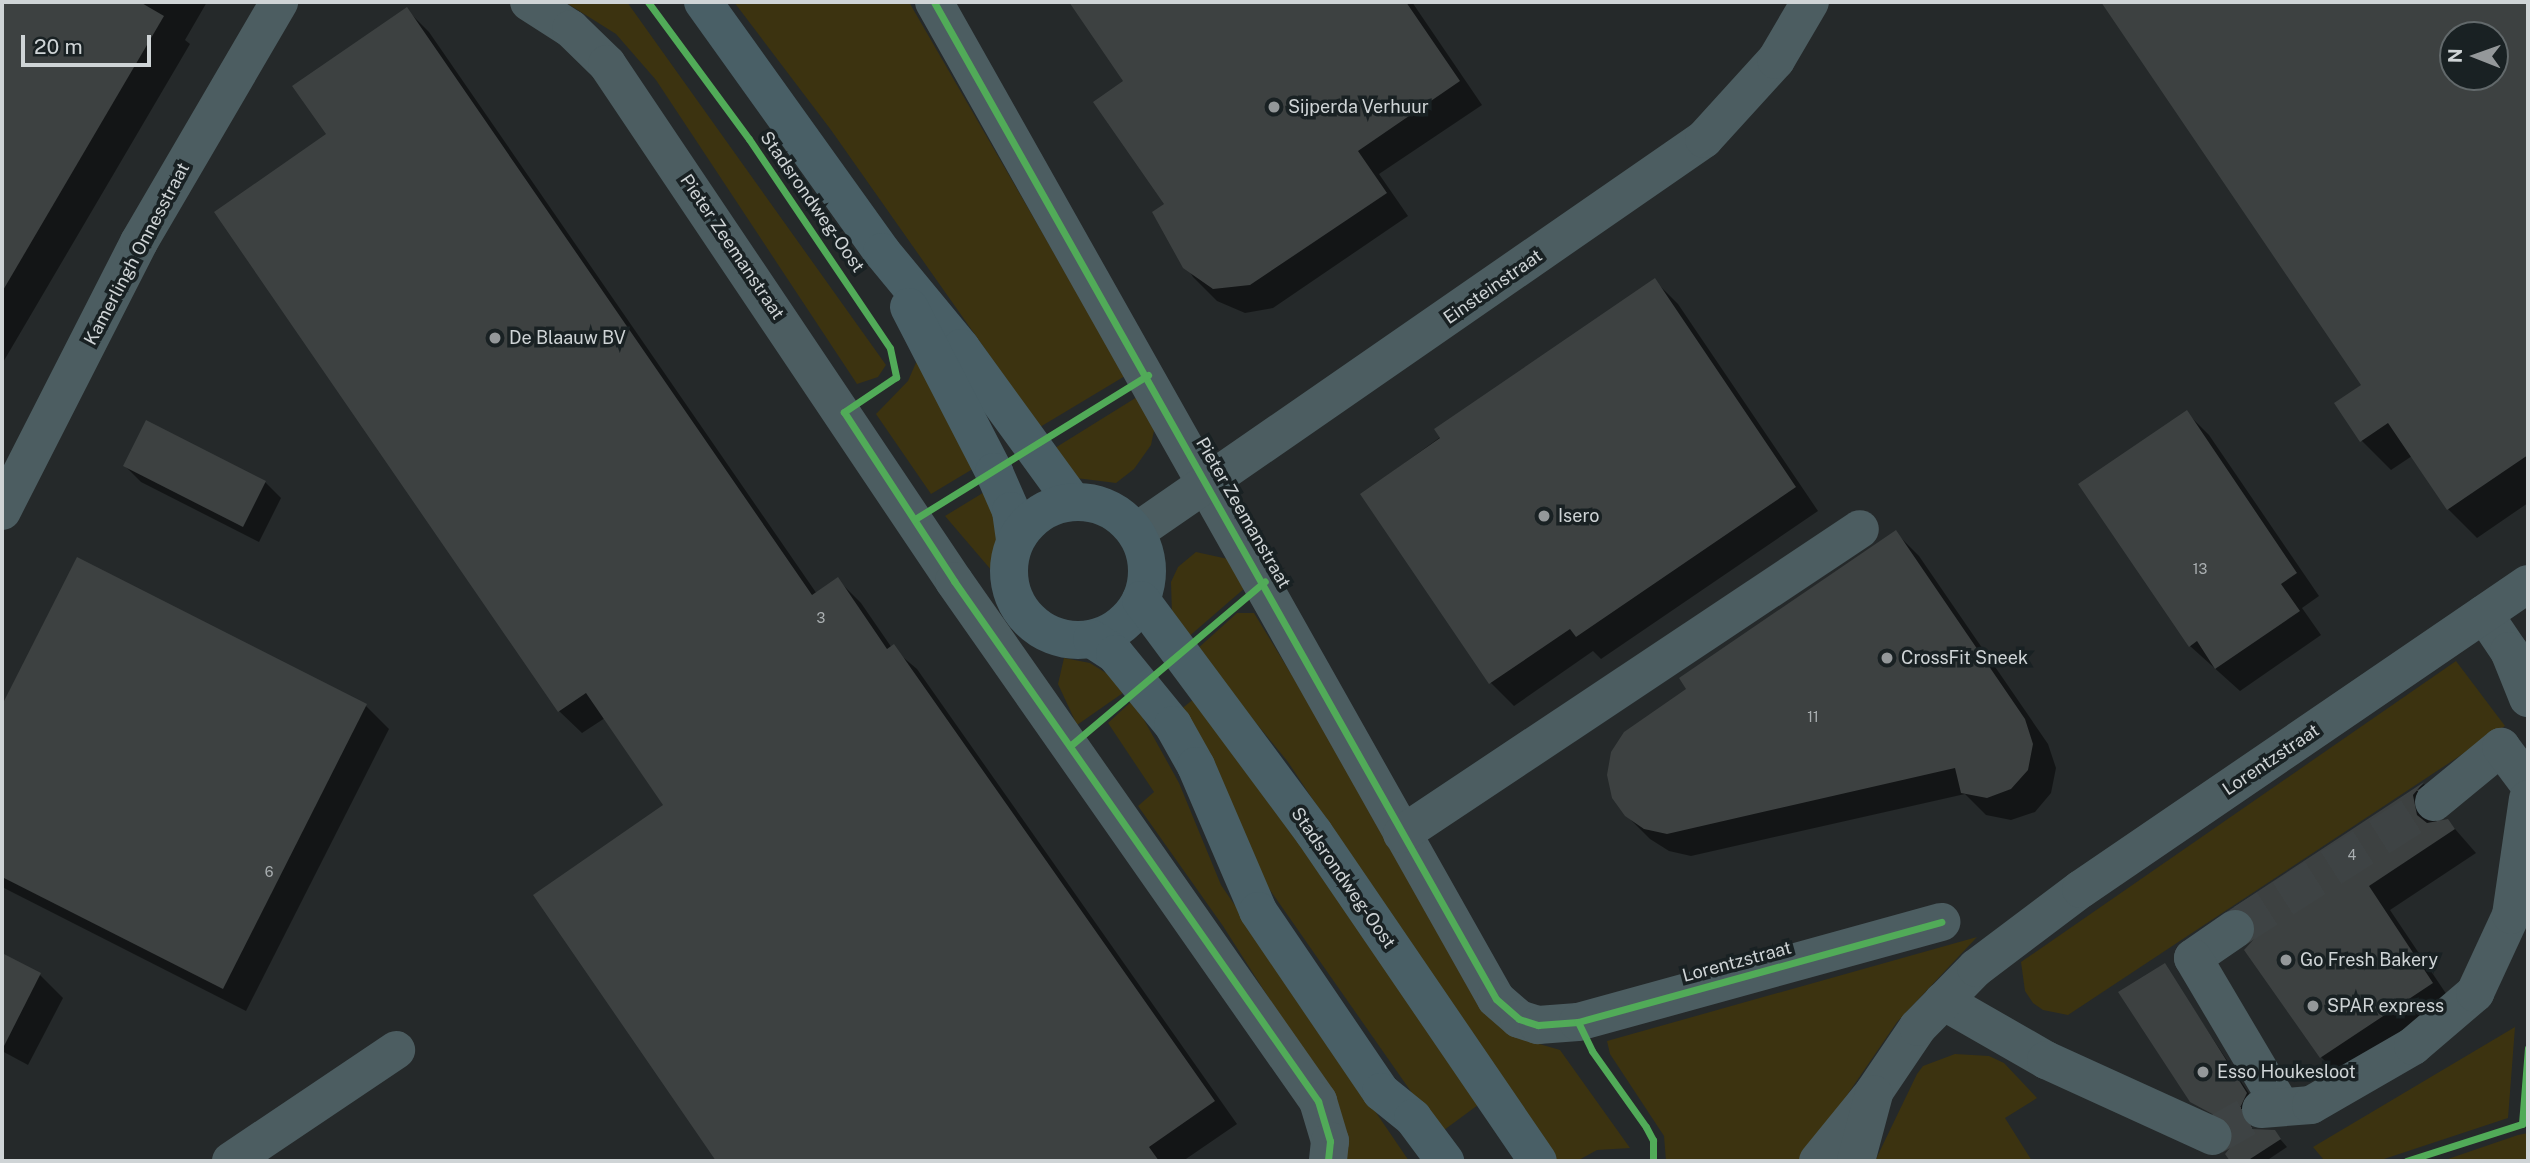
<!DOCTYPE html>
<html>
<head>
<meta charset="utf-8">
<style>
	body { margin:0 }
	#map { position:relative; width:2530px; height:1163px; overflow:hidden; background:#25292a; font-family:"Public Sans",sans-serif }
	div>[style] { position:absolute }
	[style*='--x'] { left:calc(var(--x)*1px); top:calc(var(--y)*1px); width:calc(var(--w)*1px); rotate:calc(var(--a)*1deg) }
	.green>* { inset:0; background:#3c3310 }
	.shadow>* { inset:0; background:#0007 }
	.building>* { inset:0; background:#3d4141 }
	.minor-tunnel>* { height:38px; margin-top:-19px; transform-origin:0; background:repeating-linear-gradient(90deg,#3e4344 0 38px,transparent 0 57px) }
	.minor>* { height:38px; margin:-19px; padding:0 19px; transform-origin:19px; border-radius:19px; background:#4c5d61 }
	.major>* { height:38px; margin:-19px; padding:0 19px; transform-origin:19px; border-radius:19px; background:#495f66 }
	.major>.ring { margin:-19px; padding:0; box-sizing:content-box; background:none; border:38px solid #495f66; border-radius:50% }
	.cycleway>* { height:7px; margin:-3.5px; padding:0 3.5px; transform-origin:3.5px; border-radius:3.5px; background:#51ab58 }
	.dots>* { width:19px; height:19px; translate:-50% -50%; box-sizing:border-box; border:4px solid #192123; border-radius:50% }
	span { translate:-50% -50%; white-space:nowrap; text-align:center; line-height:1.15; -webkit-text-stroke:7px #192123; paint-order:stroke }
	.number-label { font-size:14px; color:#aaafb1 }
	.number-label span { -webkit-text-stroke-width:0 }
	.poi-label { font-size:18px; color:#cfd4d6 }
	.left { translate:0 -50%; text-align:left }
	.street-label { font-size:18px; color:#cfd4d6 }
	.frame { position:absolute; inset:0; border:4px solid #cfd4d6; pointer-events:none }
	.north { position:absolute; left:2439px; top:21px; width:70px; height:70px; box-sizing:border-box; background:#192123; border:2px solid #62696b; border-radius:50%; rotate:271deg; font-size:19px; font-weight:700; line-height:28px; text-align:center; color:#cfd4d6 }
	.north::after { content:''; display:block; margin:auto; width:24px; height:32px; background:#94989a; clip-path:polygon(50% 0,100% 100%,50% 72%,0 100%) }
	.scale { position:absolute; left:21px; top:35px; width:130px; height:32px; box-sizing:border-box; border:4px solid #cfd4d6; border-top:0; padding-left:9px; font-size:21px; line-height:24px; white-space:nowrap; color:#cfd4d6; -webkit-text-stroke:5px #192123; paint-order:stroke }
</style>
</head>
<body>
<div id="map">
	<div class="green">
		<i style="clip-path:polygon(565px 2px,627px 2px,886px 365px,878px 377px,857px 384px,656px 80px,616px 34px)"></i>
		<i style="clip-path:polygon(734px 2px,909px 2px,1125px 376px,1040px 427px,831px 130px)"></i>
		<i style="clip-path:polygon(918px 358px,976px 467px,931px 494px,876px 414px,908px 381px)"></i>
		<i style="clip-path:polygon(1137px 397px,1155px 426px,1151px 445px,1134px 469px,1116px 483px,1076px 478px,1055px 448px)"></i>
		<i style="clip-path:polygon(986px 491px,999px 533px,992px 571px,945px 516px)"></i>
		<i style="clip-path:polygon(1196px 552px,1228px 559px,1246px 587px,1186px 639px,1172px 615px,1171px 582px,1178px 567px)"></i>
		<i style="clip-path:polygon(1237px 613px,1254px 613px,1512px 1036px,1560px 1050px,1630px 1148px,1597px 1150px,1577px 1161px,1552px 1161px,1288px 762px,1196px 650px)"></i>
		<i style="clip-path:polygon(1064px 658px,1090px 663px,1130px 688px,1077px 725px,1058px 684px)"></i>
		<i style="clip-path:polygon(2456px 661px,2505px 726px,2068px 1015px,2043px 1010px,2033px 1003px,2025px 991px,2021px 962px)"></i>
		<i style="clip-path:polygon(1195px 698px,1299px 839px,1478px 1105px,1440px 1133px,1263px 880px,1180px 710px)"></i>
		<i style="clip-path:polygon(1133px 700px,1179px 783px,1221px 885px,1409px 1161px,1344px 1161px,1335px 1102px,1223px 926px,1138px 806px,1154px 792px,1108px 723px)"></i>
		<i style="clip-path:polygon(1977px 937px,1897px 1022px,1802px 1161px,1666px 1161px,1664px 1136px,1610px 1054px,1607px 1041px)"></i>
		<i style="clip-path:polygon(2515px 1027px,2508px 1118px,2378px 1161px,2321px 1161px,2324px 1160px,2313px 1147px)"></i>
		<i style="clip-path:polygon(1955px 1054px,1989px 1056px,2004px 1063px,2037px 1098px,2005px 1118px,2032px 1161px,1875px 1161px,1917px 1074px,1923px 1066px)"></i>
		<i style="clip-path:polygon(2528px 1133px,2528px 1161px,2442px 1161px,2518px 1135px)"></i>
	</div>
	<div class="shadow">
		<i style="clip-path:polygon(2px 2px,207px 2px,185px 40px,190px 44px,2px 364px)"></i>
		<i style="clip-path:polygon(1071px 2px,1412px 2px,1482px 105px,1379px 174px,1408px 216px,1273px 308px,1245px 313px,1217px 301px,1193px 277px,1154px 212px,1166px 205px,1126px 81px)"></i>
		<i style="clip-path:polygon(evenodd,2103px 2px,2528px 2px,2528px 503px,2477px 538px,2448px 509px,2412px 456px,2391px 470px,2362px 441px,2337px 404px,2364px 385px,2103px 2px,2453px 35px,2495px 35px,2495px 77px,2453px 77px,2453px 35px)"></i>
		<i style="clip-path:polygon(406px 9px,429px 32px,817px 594px,838px 580px,861px 603px,892px 648px,917px 669px,1237px 1124px,1183px 1161px,719px 1161px,535px 896px,666px 805px,605px 718px,582px 733px,559px 711px,328px 135px)"></i>
		<i style="clip-path:polygon(1655px 281px,1678px 304px,1818px 511px,1601px 659px,1593px 651px,1514px 706px,1491px 683px,1362px 494px)"></i>
		<i style="clip-path:polygon(2186px 412px,2209px 435px,2319px 596px,2302px 608px,2321px 635px,2240px 691px,2190px 646px)"></i>
		<i style="clip-path:polygon(125px 466px,265px 482px,281px 498px,259px 542px,141px 482px)"></i>
		<i style="clip-path:polygon(1896px 533px,1919px 556px,2048px 744px,2056px 768px,2051px 793px,2035px 812px,2011px 820px,1986px 815px,1965px 794px,1691px 856px,1669px 851px,1650px 839px,1626px 815px,1689px 689px)"></i>
		<i style="clip-path:polygon(77px 559px,366px 706px,389px 729px,246px 1011px,2px 887px,2px 709px)"></i>
		<i style="clip-path:polygon(2424px 784px,2446px 806px,2436px 823px,2448px 821px,2476px 853px,2390px 910px,2455px 1007px,2344px 1080px,2321px 1057px,2246px 950px,2256px 940px,2258px 929px,2237px 908px)"></i>
		<i style="clip-path:polygon(2px 955px,40px 975px,63px 998px,28px 1065px,2px 1051px)"></i>
		<i style="clip-path:polygon(2164px 965px,2254px 1101px,2246px 1119px,2249px 1129px,2274px 1132px,2287px 1147px,2266px 1161px,2232px 1161px,2227px 1154px,2235px 1145px,2233px 1127px,2192px 1100px)"></i>
	</div>
	<div class="building">
		<i style="clip-path:polygon(2px 2px,140px 2px,164px 16px,2px 292px)"></i>
		<i style="clip-path:polygon(1069px 2px,1406px 2px,1460px 81px,1358px 151px,1387px 193px,1250px 285px,1213px 289px,1183px 268px,1152px 212px,1164px 204px,1093px 102px,1123px 81px)"></i>
		<i style="clip-path:polygon(evenodd,2101px 2px,2528px 2px,2528px 455px,2447px 510px,2388px 423px,2360px 442px,2334px 403px,2361px 385px,2101px 2px,2453px 35px,2495px 35px,2495px 77px,2453px 77px,2453px 35px)"></i>
		<i style="clip-path:polygon(407px 7px,812px 595px,838px 577px,887px 649px,894px 644px,1215px 1101px,1149px 1147px,1159px 1161px,716px 1161px,533px 895px,663px 805px,586px 693px,558px 712px,214px 212px,326px 134px,292px 86px)"></i>
		<i style="clip-path:polygon(1655px 278px,1796px 487px,1576px 637px,1570px 629px,1489px 684px,1360px 494px,1440px 438px,1434px 429px)"></i>
		<i style="clip-path:polygon(2187px 410px,2297px 573px,2281px 584px,2300px 611px,2215px 669px,2197px 641px,2189px 647px,2078px 484px)"></i>
		<i style="clip-path:polygon(146px 420px,266px 481px,243px 527px,123px 466px)"></i>
		<i style="clip-path:polygon(1896px 530px,2025px 719px,2033px 744px,2028px 770px,2011px 789px,1987px 798px,1961px 793px,1955px 768px,1667px 834px,1644px 829px,1625px 816px,1612px 798px,1607px 775px,1611px 752px,1624px 732px,1686px 689px,1679px 678px)"></i>
		<i style="clip-path:polygon(77px 557px,367px 704px,223px 989px,2px 877px,2px 705px)"></i>
		<i style="clip-path:polygon(2424px 782px,2413px 795px,2417px 815px,2427px 823px,2448px 819px,2455px 829px,2369px 886px,2433px 983px,2320px 1058px,2244px 950px,2254px 939px,2257px 927px,2253px 916px,2234px 907px)"></i>
		<i style="clip-path:polygon(2px 953px,41px 973px,2px 1050px)"></i>
		<i style="clip-path:polygon(2165px 963px,2247px 1093px,2239px 1110px,2243px 1121px,2252px 1129px,2275px 1130px,2281px 1139px,2247px 1161px,2230px 1161px,2225px 1154px,2233px 1144px,2231px 1124px,2190px 1102px,2118px 992px)"></i>
	</div>
	<div class="minor-tunnel">
		<i style="--x:2235;--y:929;--w:236;--a:-32.5"></i>
		<i style="--x:2213;--y:1136;--w:55;--a:-29.4"></i>
	</div>
	<div class="minor">
		<i style="--x:529;--y:2;--w:50;--a:32.7"></i>
		<i style="--x:571;--y:29;--w:50;--a:44.2"></i>
		<i style="--x:607;--y:64;--w:623;--a:56.13"></i>
		<i style="--x:954;--y:581;--w:635;--a:55.01"></i>
		<i style="--x:1318;--y:1101;--w:42;--a:73.3"></i>
		<i style="--x:1330;--y:1141;--w:20;--a:96"></i>
		<i style="--x:934;--y:2;--w:1144;--a:60.59"></i>
		<i style="--x:1496;--y:999;--w:30;--a:41"></i>
		<i style="--x:1519;--y:1019;--w:20;--a:18"></i>
		<i style="--x:1538;--y:1025;--w:40;--a:-4.3"></i>
		<i style="--x:1578;--y:1022;--w:377;--a:-15.4"></i>
		<i style="--x:2;--y:511;--w:302;--a:-63"></i>
		<i style="--x:139;--y:242;--w:278;--a:-59.7"></i>
		<i style="--x:1136;--y:532;--w:691;--a:-34.68"></i>
		<i style="--x:1704;--y:139;--w:107;--a:-47.7"></i>
		<i style="--x:1776;--y:60;--w:67;--a:-59.6"></i>
		<i style="--x:2484;--y:614;--w:45;--a:56"></i>
		<i style="--x:2509;--y:651;--w:51;--a:68"></i>
		<i style="--x:2434;--y:802;--w:87;--a:-39.4"></i>
		<i style="--x:2501;--y:747;--w:45;--a:53.1"></i>
		<i style="--x:1402;--y:834;--w:550;--a:-33.66"></i>
		<i style="--x:2235;--y:929;--w:51;--a:145.4"></i>
		<i style="--x:2193;--y:958;--w:171;--a:59.4"></i>
		<i style="--x:1943;--y:1001;--w:119;--a:29.8"></i>
		<i style="--x:2046;--y:1060;--w:183;--a:24.5"></i>
		<i style="--x:2261;--y:1109;--w:50;--a:-4.6"></i>
		<i style="--x:2311;--y:1105;--w:118;--a:-30"></i>
		<i style="--x:2413;--y:1046;--w:82;--a:-40.5"></i>
		<i style="--x:2475;--y:993;--w:86;--a:-65.2"></i>
		<i style="--x:2511;--y:915;--w:117;--a:-81.7"></i>
		<i style="--x:231;--y:1161;--w:199;--a:-33.9"></i>
		<i style="--x:1818;--y:1161;--w:89;--a:-50.9"></i>
		<i style="--x:1874;--y:1092;--w:78;--a:-55.9"></i>
		<i style="--x:1918;--y:1027;--w:83;--a:-45.5"></i>
		<i style="--x:1976;--y:968;--w:131;--a:-37"></i>
		<i style="--x:2081;--y:889;--w:541;--a:-34.31"></i>
		<i style="--x:1856;--y:1161;--w:69;--a:-75"></i>
	</div>
	<div class="major">
		<i style="--x:703;--y:2;--w:307;--a:54.4"></i>
		<i style="--x:882;--y:252;--w:124;--a:50.5"></i>
		<i style="--x:961;--y:348;--w:189;--a:54"></i>
		<i style="--x:909;--y:307;--w:186;--a:62.7"></i>
		<i style="--x:994;--y:472;--w:43;--a:66.4"></i>
		<i style="--x:1011;--y:511;--w:30;--a:82"></i>
		<i class="ring" style="left:1009px;top:502px;width:100px;height:100px"></i>
		<i style="--x:1141;--y:600;--w:290;--a:53.4"></i>
		<i style="--x:1314;--y:833;--w:397;--a:55.7"></i>
		<i style="--x:1092;--y:639;--w:27;--a:33"></i>
		<i style="--x:1115;--y:654;--w:92;--a:50.8"></i>
		<i style="--x:1173;--y:725;--w:47;--a:60.7"></i>
		<i style="--x:1196;--y:766;--w:158;--a:66.8"></i>
		<i style="--x:1258;--y:911;--w:219;--a:55.8"></i>
		<i style="--x:1381;--y:1092;--w:41;--a:39.1"></i>
		<i style="--x:1413;--y:1118;--w:54;--a:53.3"></i>
	</div>
	<div class="cycleway">
		<i style="--x:648;--y:2;--w:170;--a:53.6"></i>
		<i style="--x:749;--y:139;--w:252;--a:56"></i>
		<i style="--x:890;--y:348;--w:30;--a:78"></i>
		<i style="--x:896;--y:377;--w:63;--a:146.1"></i>
		<i style="--x:844;--y:412;--w:202;--a:56.9"></i>
		<i style="--x:954;--y:581;--w:635;--a:55.01"></i>
		<i style="--x:1318;--y:1101;--w:42;--a:73.3"></i>
		<i style="--x:1330;--y:1141;--w:20;--a:96"></i>
		<i style="--x:934;--y:2;--w:1144;--a:60.59"></i>
		<i style="--x:1496;--y:999;--w:30;--a:41"></i>
		<i style="--x:1519;--y:1019;--w:20;--a:18"></i>
		<i style="--x:1538;--y:1025;--w:40;--a:-4.3"></i>
		<i style="--x:1578;--y:1022;--w:377;--a:-15.4"></i>
		<i style="--x:915;--y:519;--w:274;--a:-31.7"></i>
		<i style="--x:1070;--y:746;--w:255;--a:-40.2"></i>
		<i style="--x:1578;--y:1022;--w:32;--a:64"></i>
		<i style="--x:1592;--y:1051;--w:93;--a:54.6"></i>
		<i style="--x:1646;--y:1127;--w:15;--a:62"></i>
		<i style="--x:1653;--y:1140;--w:21;--a:90"></i>
		<i style="--x:2406;--y:1161;--w:122;--a:-17.7"></i>
		<i style="--x:2522;--y:1124;--w:76;--a:-85.5"></i>
	</div>
	<div class="dots">
		<i style="left:1274px;top:107px;background:#94989a"></i>
		<i style="left:495px;top:338px;background:#94989a"></i>
		<i style="left:1544px;top:516px;background:#94989a"></i>
		<i style="left:1887px;top:658px;background:#94989a"></i>
		<i style="left:2286px;top:960px;background:#94989a"></i>
		<i style="left:2313px;top:1006px;background:#94989a"></i>
		<i style="left:2203px;top:1072px;background:#94989a"></i>
	</div>
	<div class="number-label">
		<span style="left:2200px;top:569px">13</span>
		<span style="left:821px;top:618px">3</span>
		<span style="left:1813px;top:717px">11</span>
		<span style="left:2352px;top:855px">4</span>
		<span style="left:269px;top:872px">6</span>
	</div>
	<div class="poi-label">
		<span class="left" style="left:1288px;top:107px">Sijperda Verhuur</span>
		<span class="left" style="left:509px;top:338px">De Blaauw BV</span>
		<span class="left" style="left:1558px;top:516px">Isero</span>
		<span class="left" style="left:1901px;top:658px">CrossFit Sneek</span>
		<span class="left" style="left:2300px;top:960px">Go Fresh Bakery</span>
		<span class="left" style="left:2327px;top:1006px">SPAR express</span>
		<span class="left" style="left:2217px;top:1072px">Esso Houkesloot</span>
	</div>
	<div class="street-label">
		<span style="left:812px;top:202px;rotate:55deg">Stadsrondweg-Oost</span>
		<span style="left:732px;top:247px;rotate:56deg">Pieter Zeemanstraat</span>
		<span style="left:137px;top:254px;rotate:-62deg">Kamerlingh Onnesstraat</span>
		<span style="left:1493px;top:287px;rotate:-35deg">Einsteinstraat</span>
		<span style="left:1243px;top:513px;rotate:60deg">Pieter Zeemanstraat</span>
		<span style="left:2271px;top:760px;rotate:-34deg">Lorentzstraat</span>
		<span style="left:1343px;top:878px;rotate:55deg">Stadsrondweg-Oost</span>
		<span style="left:1737px;top:962px;rotate:-15deg">Lorentzstraat</span>
	</div>
	<div class="frame"></div>
	<div class="north">N</div>
	<div class="scale">20 m</div>
</div>
</body>
</html>
